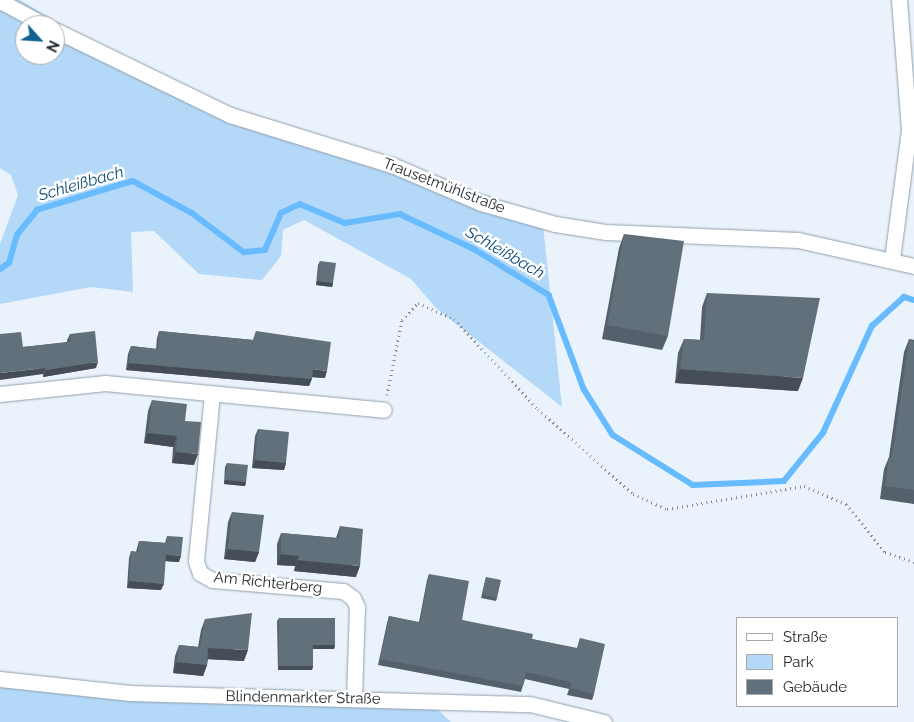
<!DOCTYPE html>
<html>
<head>
<meta charset="utf-8">
<style>
	body { margin:0 }
	#map { position:relative; width:914px; height:722px; overflow:hidden; background:#eaf3fc; font-family:Raleway,sans-serif }
	div>[style] { position:absolute }
	[style*='--x'] { left:calc(var(--x)*1px); top:calc(var(--y)*1px); width:calc(var(--w)*1px); rotate:calc(var(--a)*1deg) }
	.green>* { inset:0; background:#b4d8f7 }
	.stream>* { height:5.5px; margin:-2.75px; padding:0 2.75px; transform-origin:2.75px; border-radius:2.75px; background:#67bbfe }
	.path>* { height:3px; margin-top:-1.5px; transform-origin:0; background:repeating-linear-gradient(90deg,#828990 0 1px,transparent 0 5px) }
	.roads { filter:drop-shadow(0 0 1px #909fac) drop-shadow(0 0 1px #909fac) }
	.minor>* { height:15px; margin:-7.5px; padding:0 7.5px; transform-origin:7.5px; border-radius:7.5px; background:#fff }
	.wall>* { inset:0; background:#54606b }
	.shaded-wall>* { inset:0; background:#454e57 }
	.building>* { inset:0; background:#62707c }
	span { translate:-50% -50%; white-space:nowrap; text-align:center; line-height:1.15; -webkit-text-stroke:5px #fff; paint-order:stroke }
	.street-label { font-size:15px; color:#23292e }
	.water-label { font-size:16px; color:#0c4c78; font-style:italic }
	.legend { position:absolute; left:736px; top:617px; width:162px; height:90px; box-sizing:border-box; background:#fff; border:1px solid #a7a9ab; margin:0; padding:6px 9px; list-style:none; font-size:15px; color:#23292e }
	.legend li { display:flex; align-items:center; gap:10px; height:25px }
	.legend b { width:25px; border:1px solid #a7a9ab }
	.north { position:absolute; left:15px; top:15px; width:50px; height:50px; box-sizing:border-box; background:#fff; border:1px solid #a7a9ab; border-radius:50%; rotate:116deg; font-size:14px; font-weight:700; line-height:20px; text-align:center; color:#23292e }
	.north::after { content:''; display:block; margin:auto; width:18px; height:22px; background:#135f92; clip-path:polygon(50% 0,100% 100%,50% 72%,0 100%) }
</style>
</head>
<body>
<div id="map">
	<div class="green">
		<i style="clip-path:polygon(evenodd,0 0,20px 0,73px 32px,234px 112px,380px 155px,542px 215px,562px 407px,436px 308px,411px 279px,304px 220px,283px 230px,281px 256px,262px 280px,199px 274px,154px 231px,131px 232px,133px 292px,91px 287px,0 304px,0 244px,18px 195px,11px 175px,0 168px,0 0,25px 25px,55px 25px,55px 55px,25px 55px,25px 25px)"></i>
		<i style="clip-path:polygon(0 686px,168px 697px,437px 709px,451px 722px,0 722px)"></i>
	</div>
	<div class="stream">
		<i style="--x:0;--y:269;--w:11;--a:-34"></i>
		<i style="--x:9;--y:263;--w:29;--a:-74"></i>
		<i style="--x:17;--y:235;--w:32;--a:-51"></i>
		<i style="--x:37;--y:210;--w:100;--a:-16.8"></i>
		<i style="--x:133;--y:181;--w:67;--a:28.5"></i>
		<i style="--x:192;--y:213;--w:65;--a:36.9"></i>
		<i style="--x:244;--y:252;--w:21;--a:-5"></i>
		<i style="--x:265;--y:250;--w:40;--a:-66.6"></i>
		<i style="--x:281;--y:213;--w:21;--a:-25"></i>
		<i style="--x:300;--y:204;--w:49;--a:22.9"></i>
		<i style="--x:345;--y:223;--w:56;--a:-9.3"></i>
		<i style="--x:400;--y:214;--w:82;--a:25.3"></i>
		<i style="--x:474;--y:249;--w:88;--a:31.5"></i>
		<i style="--x:549;--y:295;--w:100;--a:69.6"></i>
		<i style="--x:584;--y:389;--w:54;--a:57.8"></i>
		<i style="--x:613;--y:435;--w:94;--a:32"></i>
		<i style="--x:693;--y:485;--w:91;--a:-2.5"></i>
		<i style="--x:784;--y:481;--w:62;--a:-50.9"></i>
		<i style="--x:823;--y:433;--w:118;--a:-65.4"></i>
		<i style="--x:872;--y:326;--w:43;--a:-42.2"></i>
		<i style="--x:904;--y:297;--w:10;--a:17"></i>
	</div>
	<div class="path">
		<i style="--x:387;--y:395;--w:76;--a:-78.7"></i>
		<i style="--x:402;--y:320;--w:23;--a:-47"></i>
		<i style="--x:418;--y:303;--w:39;--a:24"></i>
		<i style="--x:454;--y:319;--w:123;--a:47"></i>
		<i style="--x:538;--y:409;--w:127;--a:41.8"></i>
		<i style="--x:633;--y:494;--w:37;--a:24"></i>
		<i style="--x:667;--y:509;--w:139;--a:-9.5"></i>
		<i style="--x:804;--y:486;--w:46;--a:23.2"></i>
		<i style="--x:846;--y:504;--w:62;--a:50.9"></i>
		<i style="--x:885;--y:552;--w:31;--a:19"></i>
	</div>
	<div class="roads">
		<div class="minor">
			<i style="--x:0;--y:1;--w:51;--a:28.1"></i>
			<i style="--x:55;--y:30;--w:195;--a:25.9"></i>
			<i style="--x:230;--y:115;--w:170;--a:17.2"></i>
			<i style="--x:392;--y:165;--w:97;--a:23.1"></i>
			<i style="--x:481;--y:203;--w:77;--a:15.8"></i>
			<i style="--x:555;--y:224;--w:52;--a:8.9"></i>
			<i style="--x:606;--y:232;--w:192;--a:2.4"></i>
			<i style="--x:798;--y:240;--w:119;--a:12.6"></i>
			<i style="--x:892;--y:259;--w:130;--a:-82.5"></i>
			<i style="--x:909;--y:130;--w:130;--a:-94.4"></i>
			<i style="--x:0;--y:394;--w:106;--a:-6"></i>
			<i style="--x:105;--y:383;--w:280;--a:5.5"></i>
			<i style="--x:212;--y:394;--w:168;--a:95.5"></i>
			<i style="--x:196;--y:561;--w:13;--a:72"></i>
			<i style="--x:200;--y:573;--w:14;--a:30"></i>
			<i style="--x:212;--y:580;--w:131;--a:4.8"></i>
			<i style="--x:343;--y:591;--w:12;--a:35"></i>
			<i style="--x:353;--y:598;--w:10;--a:66"></i>
			<i style="--x:357;--y:607;--w:92;--a:91.9"></i>
			<i style="--x:0;--y:679;--w:131;--a:6.1"></i>
			<i style="--x:130;--y:693;--w:400;--a:1.6"></i>
			<i style="--x:530;--y:704;--w:76;--a:13.7"></i>
		</div>
	</div>
	<div class="wall">
		<i style="clip-path:polygon(624px 234px,668px 336px,662px 350px,602px 339px,619px 248px)"></i>
		<i style="clip-path:polygon(320px 261px,333px 283px,332px 287px,316px 285px,318px 265px)"></i>
		<i style="clip-path:polygon(707px 293px,798px 391px,675px 383px,678px 353px,684px 339px,700px 340px,702px 307px)"></i>
		<i style="clip-path:polygon(159px 331px,253px 340px,256px 331px,325px 378px,312px 377px,309px 386px,126px 370px,128px 354px,131px 346px,156px 349px,157px 338px)"></i>
		<i style="clip-path:polygon(70px 334px,96px 368px,43px 377px,43px 374px,23px 347px,67px 342px,67px 340px)"></i>
		<i style="clip-path:polygon(909px 339px,914px 340px,914px 504px,880px 499px,884px 469px,889px 457px,904px 352px)"></i>
		<i style="clip-path:polygon(152px 400px,185px 421px,194px 465px,172px 463px,173px 447px,144px 443px,148px 411px)"></i>
		<i style="clip-path:polygon(258px 429px,286px 463px,284px 470px,252px 468px,255px 436px)"></i>
		<i style="clip-path:polygon(227px 463px,246px 482px,245px 486px,224px 484px,225px 467px)"></i>
		<i style="clip-path:polygon(232px 512px,259px 552px,255px 562px,224px 559px,228px 522px)"></i>
		<i style="clip-path:polygon(340px 526px,356px 577px,294px 571px,295px 566px,277px 565px,277px 544px,281px 533px,336px 538px)"></i>
		<i style="clip-path:polygon(167px 536px,179px 562px,165px 561px,161px 590px,127px 588px,129px 558px,131px 551px,136px 552px,137px 548px,139px 541px,165px 543px)"></i>
		<i style="clip-path:polygon(429px 574px,462px 620px,532px 639px,577px 648px,580px 638px,594px 694px,592px 700px,567px 695px,569px 689px,525px 679px,521px 692px,378px 665px,387px 623px,389px 616px,419px 622px,427px 580px)"></i>
		<i style="clip-path:polygon(486px 577px,497px 598px,496px 601px,481px 598px)"></i>
		<i style="clip-path:polygon(279px 618px,335px 645px,334px 649px,313px 649px,313px 666px,312px 670px,278px 670px,277px 621px)"></i>
		<i style="clip-path:polygon(205px 619px,244px 661px,208px 659px,207px 665px,203px 676px,173px 673px,175px 656px,179px 645px,198px 647px,201px 630px)"></i>
	</div>
	<div class="shaded-wall">
		<i style="clip-path:polygon(317px 281px,333px 283px,332px 287px,316px 285px)"></i>
		<i style="clip-path:polygon(98px 362px,96px 368px,43px 377px,46px 370px)"></i>
		<i style="clip-path:polygon(129px 363px,312px 379px,309px 386px,126px 370px)"></i>
		<i style="clip-path:polygon(45px 368px,43px 374px,0 380px,0 373px)"></i>
		<i style="clip-path:polygon(313px 369px,327px 371px,325px 378px,310px 377px)"></i>
		<i style="clip-path:polygon(680px 369px,803px 378px,798px 391px,675px 383px)"></i>
		<i style="clip-path:polygon(148px 433px,177px 436px,173px 447px,144px 443px)"></i>
		<i style="clip-path:polygon(176px 452px,198px 454px,194px 465px,172px 463px)"></i>
		<i style="clip-path:polygon(255px 460px,286px 463px,284px 470px,252px 468px)"></i>
		<i style="clip-path:polygon(225px 480px,246px 482px,245px 486px,224px 484px)"></i>
		<i style="clip-path:polygon(228px 549px,259px 552px,255px 562px,224px 559px)"></i>
		<i style="clip-path:polygon(281px 554px,299px 556px,295px 566px,277px 565px)"></i>
		<i style="clip-path:polygon(166px 555px,181px 556px,179px 562px,163px 561px)"></i>
		<i style="clip-path:polygon(298px 560px,360px 566px,356px 577px,294px 571px)"></i>
		<i style="clip-path:polygon(129px 581px,164px 584px,161px 590px,127px 588px)"></i>
		<i style="clip-path:polygon(313px 645px,335px 645px,334px 649px,312px 649px)"></i>
		<i style="clip-path:polygon(208px 648px,248px 650px,244px 661px,204px 659px)"></i>
		<i style="clip-path:polygon(177px 662px,207px 665px,203px 676px,173px 673px)"></i>
		<i style="clip-path:polygon(279px 666px,313px 666px,312px 670px,278px 670px)"></i>
	</div>
	<div class="building">
		<i style="clip-path:polygon(624px 234px,684px 241px,668px 336px,607px 325px)"></i>
		<i style="clip-path:polygon(320px 261px,336px 263px,333px 283px,317px 281px)"></i>
		<i style="clip-path:polygon(707px 293px,820px 298px,803px 378px,680px 369px,684px 339px,704px 340px)"></i>
		<i style="clip-path:polygon(95px 331px,98px 362px,46px 370px,45px 368px,0 373px,0 334px,21px 332px,23px 347px,71px 342px,70px 334px)"></i>
		<i style="clip-path:polygon(159px 331px,254px 340px,256px 331px,331px 342px,327px 371px,313px 369px,312px 379px,129px 363px,131px 346px,158px 349px)"></i>
		<i style="clip-path:polygon(909px 339px,914px 340px,914px 490px,885px 486px,889px 457px,892px 457px)"></i>
		<i style="clip-path:polygon(152px 400px,187px 404px,185px 421px,201px 422px,198px 454px,176px 452px,177px 436px,148px 433px)"></i>
		<i style="clip-path:polygon(258px 429px,289px 432px,286px 463px,255px 460px)"></i>
		<i style="clip-path:polygon(227px 463px,248px 465px,246px 482px,225px 480px)"></i>
		<i style="clip-path:polygon(232px 512px,264px 515px,259px 552px,228px 549px)"></i>
		<i style="clip-path:polygon(340px 526px,363px 529px,360px 566px,298px 560px,299px 556px,281px 554px,281px 533px,339px 538px)"></i>
		<i style="clip-path:polygon(167px 536px,183px 537px,181px 556px,166px 555px,164px 584px,129px 581px,131px 551px,138px 552px,139px 541px,167px 543px)"></i>
		<i style="clip-path:polygon(429px 574px,469px 581px,462px 620px,533px 634px,532px 639px,578px 649px,580px 638px,605px 644px,594px 694px,570px 688px,571px 682px,526px 672px,523px 686px,380px 659px,389px 616px,420px 623px)"></i>
		<i style="clip-path:polygon(486px 577px,501px 580px,497px 598px,482px 594px)"></i>
		<i style="clip-path:polygon(252px 613px,248px 650px,208px 648px,207px 665px,177px 662px,179px 645px,200px 647px,205px 619px)"></i>
		<i style="clip-path:polygon(279px 618px,335px 618px,335px 645px,313px 645px,313px 666px,279px 666px)"></i>
	</div>
	<div class="street-label">
		<span style="left:444px;top:186px;rotate:21deg">Trausetmühlstraße</span>
		<span style="left:268px;top:583px;rotate:6deg">Am Richterberg</span>
		<span style="left:303px;top:698px;rotate:1deg">Blindenmarkter Straße</span>
	</div>
	<div class="water-label">
		<span style="left:81px;top:184px;rotate:-16deg">Schleißbach</span>
		<span style="left:505px;top:253px;rotate:30deg">Schleißbach</span>
	</div>
	<ul class="legend">
	<li><b style="height:6px;background:#fff"></b>Straße</li>
	<li><b style="height:14px;background:#b4d8f7"></b>Park</li>
	<li><b style="height:14px;background:#62707c"></b>Gebäude</li>
	</ul>
	<div class="north">N</div>
</div>
</body>
</html>
